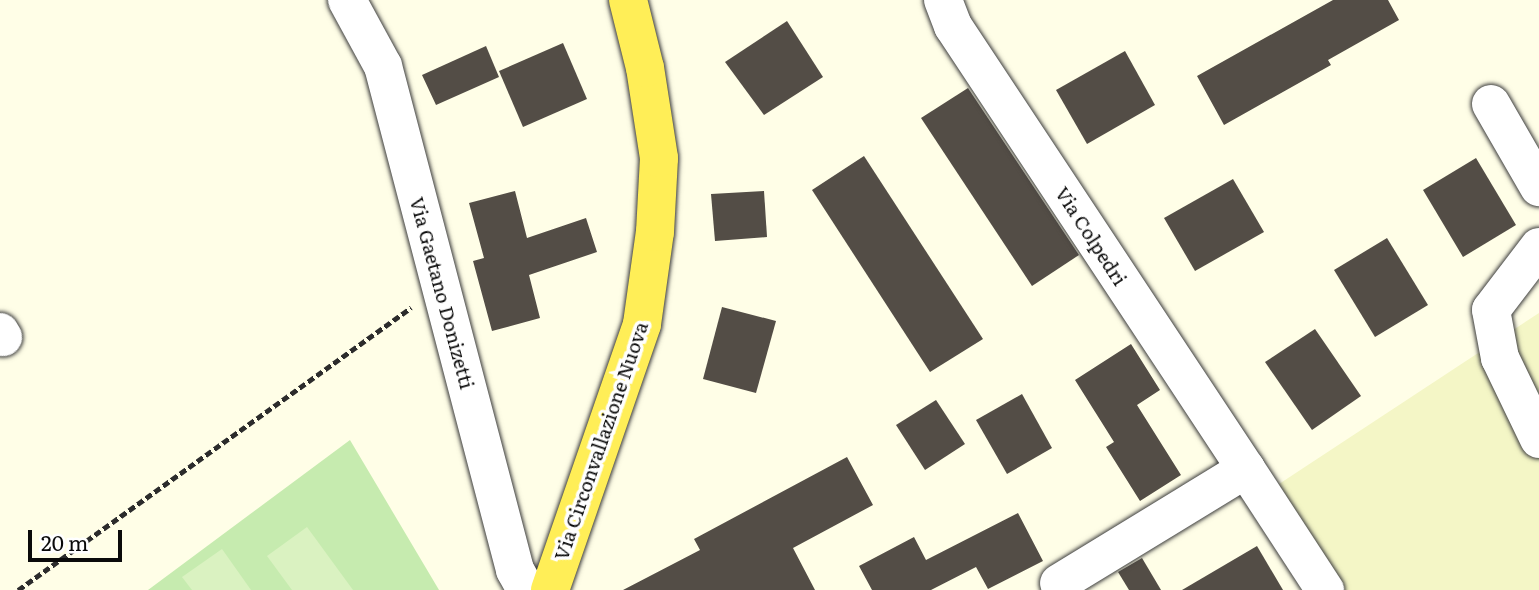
<!DOCTYPE html>
<html>
<head>
<meta charset="utf-8">
<style>
	body { margin:0 }
	#map { position:relative; width:1539px; height:590px; overflow:hidden; background:#fffee7; font-family:Literata,serif }
	div>[style] { position:absolute }
	[style*='--x'] { left:calc(var(--x)*1px); top:calc(var(--y)*1px); width:calc(var(--w)*1px); rotate:calc(var(--a)*1deg) }
	.farmland>* { inset:0; background:#f4f6c6 }
	.green>* { inset:0; background:#c6ebaf }
	.pitch>* { inset:0; background:#daf2c1 }
	.building>* { inset:0; background:#534d46 }
	.path>* { height:4.5px; margin-top:-2.25px; transform-origin:0; background:repeating-linear-gradient(90deg,#2c2c2c 0 7px,transparent 0 10.5px) }
	.roads { filter:drop-shadow(0 0 2px #3d3d3d) drop-shadow(0 0 2px #3d3d3d) }
	.minor>* { height:38px; margin:-19px; padding:0 19px; transform-origin:19px; border-radius:19px; background:#fff }
	.major>* { height:38px; margin:-19px; padding:0 19px; transform-origin:19px; border-radius:19px; background:#ffee57 }
	span { translate:-50% -50%; white-space:nowrap; text-align:center; line-height:1.15; -webkit-text-stroke:7px #fff; paint-order:stroke }
	.street-label { font-size:19px; color:#0a0a0a }
	.scale { position:absolute; left:28px; top:530px; width:94px; height:32px; box-sizing:border-box; border:4px solid #0a0a0a; border-top:0; padding-left:9px; font-size:21px; line-height:24px; white-space:nowrap; color:#0a0a0a; -webkit-text-stroke:5px #fff; paint-order:stroke }
</style>
</head>
<body>
<div id="map">
	<div class="farmland">
		<i style="clip-path:polygon(1539px 313px,1539px 590px,1345px 590px,1279px 484px)"></i>
	</div>
	<div class="green">
		<i style="clip-path:polygon(350px 440px,439px 590px,148px 590px)"></i>
	</div>
	<div class="pitch">
		<i style="clip-path:polygon(307px 527px,353px 590px,292px 590px,267px 556px)"></i>
		<i style="clip-path:polygon(222px 549px,251px 590px,192px 590px,182px 577px)"></i>
	</div>
	<div class="building">
		<i style="clip-path:polygon(1333px 0,1388px 0,1399px 20px,1328px 60px,1331px 65px,1224px 125px,1197px 76px)"></i>
		<i style="clip-path:polygon(787px 21px,823px 77px,764px 115px,725px 62px)"></i>
		<i style="clip-path:polygon(563px 43px,587px 99px,523px 127px,499px 71px)"></i>
		<i style="clip-path:polygon(486px 46px,499px 77px,436px 105px,422px 75px)"></i>
		<i style="clip-path:polygon(1125px 51px,1155px 105px,1087px 144px,1056px 90px)"></i>
		<i style="clip-path:polygon(968px 88px,1079px 255px,1032px 286px,921px 118px)"></i>
		<i style="clip-path:polygon(864px 156px,983px 339px,930px 372px,812px 190px)"></i>
		<i style="clip-path:polygon(1476px 158px,1516px 225px,1463px 257px,1423px 190px)"></i>
		<i style="clip-path:polygon(1233px 179px,1264px 232px,1195px 271px,1164px 218px)"></i>
		<i style="clip-path:polygon(515px 191px,527px 238px,586px 218px,597px 252px,529px 275px,540px 318px,492px 331px,473px 261px,484px 258px,469px 203px)"></i>
		<i style="clip-path:polygon(764px 191px,767px 237px,715px 241px,711px 194px)"></i>
		<i style="clip-path:polygon(1387px 238px,1428px 305px,1375px 337px,1334px 270px)"></i>
		<i style="clip-path:polygon(722px 307px,776px 321px,756px 393px,703px 379px)"></i>
		<i style="clip-path:polygon(1315px 329px,1361px 396px,1312px 430px,1265px 362px)"></i>
		<i style="clip-path:polygon(1131px 344px,1160px 390px,1137px 405px,1181px 475px,1140px 501px,1106px 447px,1114px 442px,1075px 380px)"></i>
		<i style="clip-path:polygon(1022px 394px,1052px 448px,1007px 474px,976px 420px)"></i>
		<i style="clip-path:polygon(936px 400px,965px 444px,925px 470px,896px 425px)"></i>
		<i style="clip-path:polygon(847px 457px,873px 505px,793px 548px,815px 590px,623px 590px,700px 550px,694px 539px)"></i>
		<i style="clip-path:polygon(1018px 513px,1043px 561px,988px 589px,976px 567px,931px 590px,872px 590px,859px 566px,914px 537px,926px 560px)"></i>
		<i style="clip-path:polygon(1257px 546px,1283px 590px,1182px 590px)"></i>
		<i style="clip-path:polygon(1142px 558px,1161px 590px,1129px 590px,1118px 572px)"></i>
	</div>
	<div class="path">
		<i style="--x:18;--y:590;--w:484;--a:-35.7"></i>
	</div>
	<div class="roads">
		<div class="minor">
			<i style="--x:347;--y:0;--w:75;--a:61.4"></i>
			<i style="--x:383;--y:66;--w:521;--a:75.32"></i>
			<i style="--x:515;--y:570;--w:23;--a:61"></i>
			<i style="--x:943;--y:0;--w:28;--a:69"></i>
			<i style="--x:953;--y:26;--w:531;--a:56.52"></i>
			<i style="--x:1246;--y:469;--w:219;--a:148.6"></i>
			<i style="--x:1491;--y:104;--w:96;--a:60"></i>
			<i style="--x:1539;--y:247;--w:79;--a:127.3"></i>
			<i style="--x:1491;--y:310;--w:49;--a:79.4"></i>
			<i style="--x:1500;--y:358;--w:90;--a:64.3"></i>
			<i style="--x:0;--y:332;--w:6;--a:59"></i>
			<i style="--x:1246;--y:469;--w:145;--a:56.9"></i>
		</div>
		<div class="major">
			<i style="--x:550;--y:590;--w:281;--a:-70.9"></i>
			<i style="--x:642;--y:324;--w:93;--a:-82"></i>
			<i style="--x:655;--y:232;--w:74;--a:-86.9"></i>
			<i style="--x:659;--y:158;--w:91;--a:-98.8"></i>
			<i style="--x:645;--y:68;--w:70;--a:-104"></i>
		</div>
	</div>
	<div class="street-label">
		<span style="left:1091px;top:236px;rotate:57deg">Via Colpedri</span>
		<span style="left:442px;top:293px;rotate:75deg">Via Gaetano Donizetti</span>
		<span style="left:601px;top:441px;rotate:-71deg">Via Circonvallazione Nuova</span>
	</div>
	<div class="scale">20 m</div>
</div>
</body>
</html>
